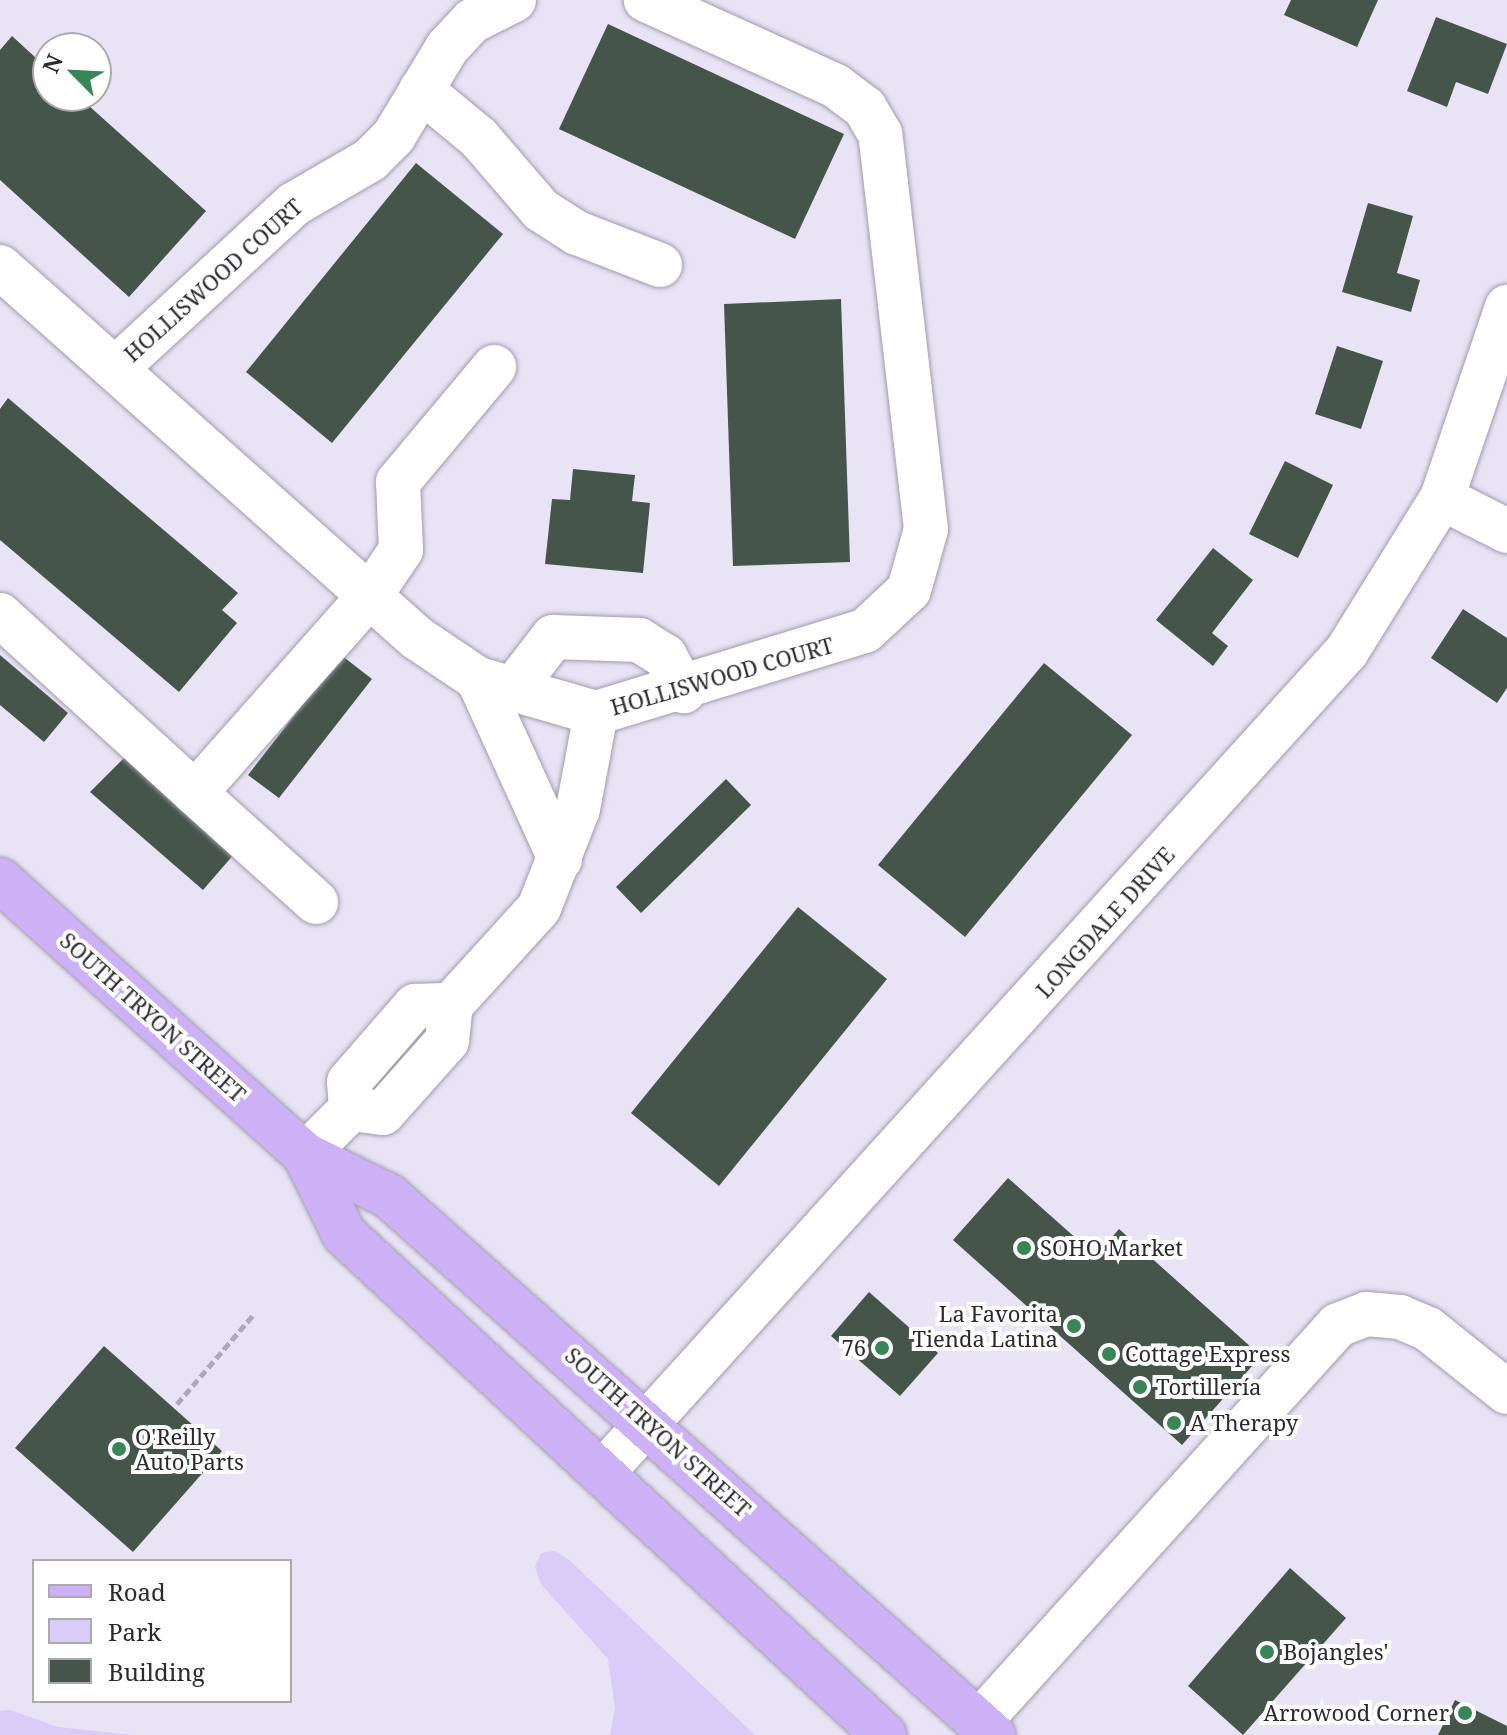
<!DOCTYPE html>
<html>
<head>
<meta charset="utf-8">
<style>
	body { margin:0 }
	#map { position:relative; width:1507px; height:1735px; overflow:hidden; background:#e9e3f6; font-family:"Noto Serif",serif }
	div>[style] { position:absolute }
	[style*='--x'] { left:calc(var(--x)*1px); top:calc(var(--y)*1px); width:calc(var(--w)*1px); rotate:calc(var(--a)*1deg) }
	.green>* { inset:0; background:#daccf8 }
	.building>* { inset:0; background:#45554a }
	.path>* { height:5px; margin-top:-2.5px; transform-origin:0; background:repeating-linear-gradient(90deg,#aea9b8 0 8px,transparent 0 12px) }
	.roads { filter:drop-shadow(0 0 2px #a19bad) drop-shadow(0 0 2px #a19bad) }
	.minor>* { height:44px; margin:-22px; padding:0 22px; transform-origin:22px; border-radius:22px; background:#fff }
	.major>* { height:44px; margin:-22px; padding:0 22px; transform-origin:22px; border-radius:22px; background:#ccb1f7 }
	.dots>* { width:22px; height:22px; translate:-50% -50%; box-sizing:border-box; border:4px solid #fff; border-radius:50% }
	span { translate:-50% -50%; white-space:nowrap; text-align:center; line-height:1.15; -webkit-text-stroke:8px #fff; paint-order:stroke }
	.street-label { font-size:22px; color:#2c2931 }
	.poi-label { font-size:22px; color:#2c2931 }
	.left { translate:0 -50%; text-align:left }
	.right { translate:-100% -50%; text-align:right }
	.legend { position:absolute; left:32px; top:1559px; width:260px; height:144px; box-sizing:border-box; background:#fff; border:2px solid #aba9ad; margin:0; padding:10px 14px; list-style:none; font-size:24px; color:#2c2931 }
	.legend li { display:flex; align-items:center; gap:16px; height:40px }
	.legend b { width:40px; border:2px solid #aba9ad }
	.north { position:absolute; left:32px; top:32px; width:80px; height:80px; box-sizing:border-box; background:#fff; border:2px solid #aba9ad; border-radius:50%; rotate:294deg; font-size:22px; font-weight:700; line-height:32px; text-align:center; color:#2c2931 }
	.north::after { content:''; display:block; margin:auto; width:28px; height:36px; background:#368656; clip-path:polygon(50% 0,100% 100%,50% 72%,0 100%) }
</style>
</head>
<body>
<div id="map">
	<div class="green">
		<i style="clip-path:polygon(554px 1551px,568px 1559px,755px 1735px,610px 1735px,615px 1708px,608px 1659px,540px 1583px,535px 1567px,541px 1553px)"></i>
		<i style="clip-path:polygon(10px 1710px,58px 1727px,133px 1735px,0 1735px,0 1711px)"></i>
	</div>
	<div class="building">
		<i style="clip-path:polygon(1291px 0,1378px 0,1357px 47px,1284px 15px)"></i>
		<i style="clip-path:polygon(1436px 17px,1507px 44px,1488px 94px,1456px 82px,1447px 107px,1407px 91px)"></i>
		<i style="clip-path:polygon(608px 24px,844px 134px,795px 239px,559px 129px)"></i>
		<i style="clip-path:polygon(12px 36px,48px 69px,48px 96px,78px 96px,206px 211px,129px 297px,0 180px,0 50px)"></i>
		<i style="clip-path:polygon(416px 163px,503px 234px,332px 443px,246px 372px)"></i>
		<i style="clip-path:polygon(1368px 203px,1413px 216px,1397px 273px,1420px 280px,1411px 312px,1342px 292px)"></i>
		<i style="clip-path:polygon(841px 299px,850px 562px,733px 566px,724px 304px)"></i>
		<i style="clip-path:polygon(1337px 346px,1383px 361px,1361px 429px,1315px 414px)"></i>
		<i style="clip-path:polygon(8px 398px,238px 593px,222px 610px,237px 623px,179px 692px,0 540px,0 409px)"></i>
		<i style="clip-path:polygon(1285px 461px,1333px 485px,1298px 558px,1249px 534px)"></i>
		<i style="clip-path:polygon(573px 469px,635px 475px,632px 501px,650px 503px,643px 573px,545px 564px,552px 499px,570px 500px)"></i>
		<i style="clip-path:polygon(1213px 548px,1253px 580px,1212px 633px,1228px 646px,1213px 666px,1156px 620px)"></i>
		<i style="clip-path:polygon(1463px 609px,1507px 638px,1507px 688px,1497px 703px,1431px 658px)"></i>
		<i style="clip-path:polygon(0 655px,68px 713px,44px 742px,0 705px)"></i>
		<i style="clip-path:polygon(341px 655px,372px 679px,279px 798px,248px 775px)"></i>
		<i style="clip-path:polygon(1044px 663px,1132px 735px,965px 937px,878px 865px)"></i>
		<i style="clip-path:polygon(125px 757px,235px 853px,203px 890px,90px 792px)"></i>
		<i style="clip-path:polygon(726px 779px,751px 805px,641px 913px,616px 887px)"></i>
		<i style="clip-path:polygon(798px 907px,887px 979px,719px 1186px,631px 1113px)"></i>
		<i style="clip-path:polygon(1008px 1178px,1096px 1256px,1119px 1229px,1261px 1356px,1182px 1445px,953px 1240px)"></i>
		<i style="clip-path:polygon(869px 1292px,938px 1353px,900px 1396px,831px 1336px)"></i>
		<i style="clip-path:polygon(104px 1346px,222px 1451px,133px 1552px,15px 1448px)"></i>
		<i style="clip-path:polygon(1290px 1568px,1346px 1618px,1243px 1735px,1188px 1686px)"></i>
		<i style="clip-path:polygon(1455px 1700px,1507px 1726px,1507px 1735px,1438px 1735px)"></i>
	</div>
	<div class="path">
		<i style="--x:177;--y:1404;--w:117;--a:-49.5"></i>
	</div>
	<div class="roads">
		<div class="minor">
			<i style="--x:514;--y:0;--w:47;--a:153.4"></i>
			<i style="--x:472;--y:21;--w:37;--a:133"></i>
			<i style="--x:447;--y:48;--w:103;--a:121.1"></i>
			<i style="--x:394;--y:136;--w:34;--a:135"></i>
			<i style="--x:370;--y:160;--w:88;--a:149.9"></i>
			<i style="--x:294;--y:204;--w:243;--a:137.3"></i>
			<i style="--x:115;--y:369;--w:404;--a:41.7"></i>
			<i style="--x:417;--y:638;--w:73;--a:33.9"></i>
			<i style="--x:478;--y:679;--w:123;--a:16.1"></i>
			<i style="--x:596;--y:713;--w:281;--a:-17"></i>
			<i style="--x:865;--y:631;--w:60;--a:-43"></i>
			<i style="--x:909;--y:590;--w:63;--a:-74.4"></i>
			<i style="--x:926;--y:529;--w:398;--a:-96.6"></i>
			<i style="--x:880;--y:134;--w:30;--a:-120"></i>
			<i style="--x:865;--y:108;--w:36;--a:-143"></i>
			<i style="--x:836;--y:86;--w:209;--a:-155.6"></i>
			<i style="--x:421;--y:90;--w:75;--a:39.6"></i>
			<i style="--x:479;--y:138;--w:95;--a:49.3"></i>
			<i style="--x:541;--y:210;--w:43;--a:32.6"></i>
			<i style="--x:577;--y:233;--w:89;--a:21.1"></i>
			<i style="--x:0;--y:267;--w:154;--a:41.6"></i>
			<i style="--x:1442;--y:498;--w:73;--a:26.9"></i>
			<i style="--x:0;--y:615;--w:264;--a:42.4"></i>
			<i style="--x:195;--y:793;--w:267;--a:-48.5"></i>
			<i style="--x:372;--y:593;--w:52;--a:-56"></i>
			<i style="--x:401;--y:550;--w:68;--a:-92.5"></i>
			<i style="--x:398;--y:482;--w:150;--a:-50.1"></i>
			<i style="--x:478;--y:679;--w:198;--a:65.5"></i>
			<i style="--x:513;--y:689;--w:66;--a:-52.4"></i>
			<i style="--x:553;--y:637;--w:86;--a:2"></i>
			<i style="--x:639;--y:640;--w:31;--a:32"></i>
			<i style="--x:665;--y:656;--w:40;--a:62"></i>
			<i style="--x:195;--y:793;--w:163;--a:42"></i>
			<i style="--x:351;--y:1109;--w:32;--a:7"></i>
			<i style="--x:383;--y:1113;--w:96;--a:-48.4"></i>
			<i style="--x:447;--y:1041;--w:36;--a:-84"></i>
			<i style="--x:451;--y:1005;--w:131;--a:-47.8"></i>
			<i style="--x:539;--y:908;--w:106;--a:-68.5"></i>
			<i style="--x:578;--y:809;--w:98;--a:-79.4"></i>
			<i style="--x:305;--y:1155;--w:65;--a:-45"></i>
			<i style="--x:351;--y:1109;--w:27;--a:-94"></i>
			<i style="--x:349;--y:1082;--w:101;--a:-49"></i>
			<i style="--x:415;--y:1006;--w:36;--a:-2"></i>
			<i style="--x:602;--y:1473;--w:1109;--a:-47.81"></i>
			<i style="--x:1347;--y:651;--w:180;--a:-58.2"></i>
			<i style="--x:1442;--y:498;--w:202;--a:-71.2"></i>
			<i style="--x:979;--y:1722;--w:535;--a:-47.88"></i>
			<i style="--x:1338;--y:1325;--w:30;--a:-21"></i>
			<i style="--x:1366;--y:1314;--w:34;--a:5"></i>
			<i style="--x:1400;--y:1317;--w:30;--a:23"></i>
			<i style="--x:1428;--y:1329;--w:101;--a:38.6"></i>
		</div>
		<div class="major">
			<i style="--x:0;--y:880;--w:411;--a:42"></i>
			<i style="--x:305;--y:1155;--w:93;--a:26"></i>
			<i style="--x:389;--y:1196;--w:810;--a:41.75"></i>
			<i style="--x:305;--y:1155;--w:88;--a:63.7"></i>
			<i style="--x:344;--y:1234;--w:737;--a:42.85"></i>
		</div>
	</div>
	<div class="dots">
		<i style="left:1024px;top:1248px;background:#368656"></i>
		<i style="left:1074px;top:1326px;background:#368656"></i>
		<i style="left:882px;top:1348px;background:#368656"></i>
		<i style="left:1109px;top:1354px;background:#368656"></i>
		<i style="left:1140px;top:1387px;background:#368656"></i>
		<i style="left:1174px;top:1423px;background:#368656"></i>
		<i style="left:119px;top:1449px;background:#368656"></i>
		<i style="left:1267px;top:1652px;background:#368656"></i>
		<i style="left:1465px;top:1713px;background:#368656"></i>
	</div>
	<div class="street-label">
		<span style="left:213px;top:280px;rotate:-42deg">HOLLISWOOD COURT</span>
		<span style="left:722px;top:676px;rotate:-16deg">HOLLISWOOD COURT</span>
		<span style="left:1105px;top:922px;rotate:-48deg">LONGDALE DRIVE</span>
		<span style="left:153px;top:1017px;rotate:42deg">SOUTH TRYON STREET</span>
		<span style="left:658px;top:1432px;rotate:42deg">SOUTH TRYON STREET</span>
	</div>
	<div class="poi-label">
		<span class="left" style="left:1040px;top:1248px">SOHO Market</span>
		<span class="right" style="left:1058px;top:1326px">La Favorita<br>Tienda Latina</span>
		<span class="right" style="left:866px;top:1348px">76</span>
		<span class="left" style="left:1125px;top:1354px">Cottage Express</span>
		<span class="left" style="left:1156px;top:1387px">Tortillería</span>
		<span class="left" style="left:1190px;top:1423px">A Therapy</span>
		<span class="left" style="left:135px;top:1449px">O'Reilly<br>Auto Parts</span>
		<span class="left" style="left:1283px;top:1652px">Bojangles'</span>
		<span class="right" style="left:1449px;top:1713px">Arrowood Corner</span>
	</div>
	<ul class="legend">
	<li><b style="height:10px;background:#ccb1f7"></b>Road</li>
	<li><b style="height:22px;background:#daccf8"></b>Park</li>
	<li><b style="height:22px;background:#45554a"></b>Building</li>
	</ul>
	<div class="north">N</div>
</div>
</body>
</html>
